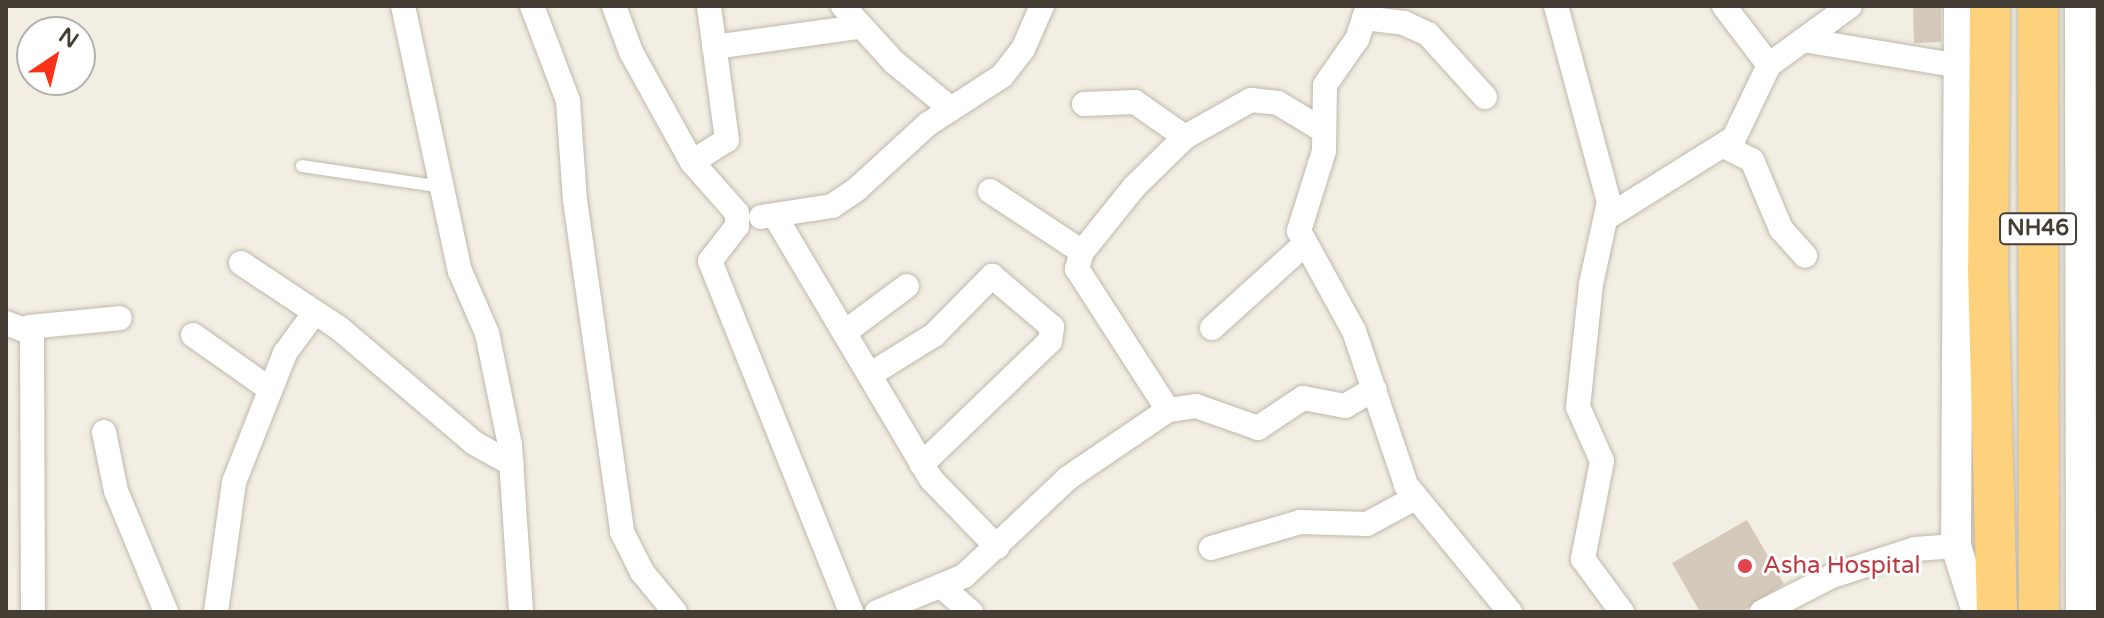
<!DOCTYPE html>
<html>
<head>
<meta charset="utf-8">
<style>
	body { margin:0 }
	#map { position:relative; width:2104px; height:618px; overflow:hidden; background:#f2eee4; font-family:"Varela Round",sans-serif }
	div>[style] { position:absolute }
	[style*='--x'] { left:calc(var(--x)*1px); top:calc(var(--y)*1px); width:calc(var(--w)*1px); rotate:calc(var(--a)*1deg) }
	.building>* { inset:0; background:#d4c9ba }
	.roads { filter:drop-shadow(0 0 2px #c0b8aa) drop-shadow(0 0 2px #c0b8aa) }
	.service>* { height:12px; margin:-6px; padding:0 6px; transform-origin:6px; border-radius:6px; background:#fff }
	.minor>* { height:24px; margin:-12px; padding:0 12px; transform-origin:12px; border-radius:12px; background:#fff }
	.tertiary>* { height:30px; margin:-15px; padding:0 15px; transform-origin:15px; border-radius:15px; background:#fff }
	.trunk>* { height:40px; margin:-20px; padding:0 20px; transform-origin:20px; border-radius:20px; background:#fed17c }
	.dots>* { width:22px; height:22px; translate:-50% -50%; box-sizing:border-box; border:4px solid #fff; border-radius:50% }
	span { translate:-50% -50%; white-space:nowrap; text-align:center; line-height:1.15; -webkit-text-stroke:6px #fff; paint-order:stroke }
	.shield-label span { padding:2px 6px; background:#fff; border:2px solid; border-radius:6px; -webkit-text-stroke-width:0 }
	.shield-label { font-size:22px; color:#443e34; font-weight:700 }
	.health-label { font-size:24px; color:#be3a42 }
	.left { translate:0 -50%; text-align:left }
	.frame { position:absolute; inset:0; border:8px solid #443e34; pointer-events:none }
	.north { position:absolute; left:16px; top:16px; width:80px; height:80px; box-sizing:border-box; background:#fff; border:2px solid #b4b2ae; border-radius:50%; rotate:35deg; font-size:22px; font-weight:700; line-height:32px; text-align:center; color:#443e34 }
	.north::after { content:''; display:block; margin:auto; width:28px; height:36px; background:#f93115; clip-path:polygon(50% 0,100% 100%,50% 72%,0 100%) }
</style>
</head>
<body>
<div id="map">
	<div class="building">
		<i style="clip-path:polygon(1913px 6px,1941px 6px,1941px 42px,1914px 43px)"></i>
		<i style="clip-path:polygon(1747px 520px,1784px 584px,1742px 612px,1700px 612px,1672px 563px)"></i>
	</div>
	<div class="roads">
		<div class="service">
			<i style="--x:302;--y:166;--w:142;--a:8.5"></i>
		</div>
		<div class="minor">
			<i style="--x:403;--y:6;--w:271;--a:77.9"></i>
			<i style="--x:460;--y:271;--w:68;--a:66.5"></i>
			<i style="--x:487;--y:333;--w:114;--a:78.4"></i>
			<i style="--x:510;--y:445;--w:167;--a:86.2"></i>
			<i style="--x:532;--y:6;--w:102;--a:69.2"></i>
			<i style="--x:568;--y:101;--w:99;--a:86"></i>
			<i style="--x:575;--y:200;--w:335;--a:81.9"></i>
			<i style="--x:622;--y:532;--w:45;--a:63.4"></i>
			<i style="--x:642;--y:572;--w:52;--a:50.5"></i>
			<i style="--x:614;--y:6;--w:49;--a:69.7"></i>
			<i style="--x:631;--y:52;--w:126;--a:61"></i>
			<i style="--x:692;--y:162;--w:68;--a:48.6"></i>
			<i style="--x:737;--y:213;--w:13;--a:90"></i>
			<i style="--x:737;--y:226;--w:44;--a:127.6"></i>
			<i style="--x:710;--y:261;--w:378;--a:68.1"></i>
			<i style="--x:843;--y:6;--w:76;--a:47.7"></i>
			<i style="--x:894;--y:62;--w:74;--a:39.5"></i>
			<i style="--x:1368;--y:6;--w:35;--a:108"></i>
			<i style="--x:1357;--y:39;--w:56;--a:124.8"></i>
			<i style="--x:1325;--y:85;--w:66;--a:90.9"></i>
			<i style="--x:1324;--y:151;--w:84;--a:107.4"></i>
			<i style="--x:1299;--y:231;--w:114;--a:61.2"></i>
			<i style="--x:1354;--y:331;--w:163;--a:71.3"></i>
			<i style="--x:1406;--y:485;--w:164;--a:50.7"></i>
			<i style="--x:1556;--y:6;--w:203;--a:74.9"></i>
			<i style="--x:1609;--y:202;--w:84;--a:102.4"></i>
			<i style="--x:1591;--y:284;--w:124;--a:96"></i>
			<i style="--x:1578;--y:407;--w:59;--a:66"></i>
			<i style="--x:1602;--y:461;--w:100;--a:101"></i>
			<i style="--x:1583;--y:559;--w:66;--a:53.7"></i>
			<i style="--x:1724;--y:6;--w:74;--a:52.7"></i>
			<i style="--x:1364;--y:18;--w:40;--a:7.1"></i>
			<i style="--x:1404;--y:23;--w:26;--a:25"></i>
			<i style="--x:1428;--y:34;--w:85;--a:47.9"></i>
			<i style="--x:1803;--y:40;--w:159;--a:9.4"></i>
			<i style="--x:714;--y:47;--w:146;--a:-7.9"></i>
			<i style="--x:1084;--y:104;--w:51;--a:-2.2"></i>
			<i style="--x:1135;--y:102;--w:61;--a:35"></i>
			<i style="--x:1724;--y:146;--w:31;--a:27"></i>
			<i style="--x:1752;--y:160;--w:75;--a:67.2"></i>
			<i style="--x:1781;--y:229;--w:36;--a:48"></i>
			<i style="--x:692;--y:162;--w:41;--a:-32.2"></i>
			<i style="--x:727;--y:140;--w:135;--a:-97.7"></i>
			<i style="--x:990;--y:191;--w:110;--a:33.5"></i>
			<i style="--x:775;--y:216;--w:306;--a:59.3"></i>
			<i style="--x:931;--y:479;--w:95;--a:45.9"></i>
			<i style="--x:761;--y:217;--w:72;--a:-8.8"></i>
			<i style="--x:832;--y:206;--w:30;--a:-34"></i>
			<i style="--x:857;--y:189;--w:96;--a:-42.5"></i>
			<i style="--x:928;--y:124;--w:88;--a:-33"></i>
			<i style="--x:1002;--y:76;--w:34;--a:-52"></i>
			<i style="--x:1023;--y:49;--w:47;--a:-66.2"></i>
			<i style="--x:1606;--y:218;--w:151;--a:-32"></i>
			<i style="--x:1734;--y:138;--w:81;--a:-64.4"></i>
			<i style="--x:1769;--y:65;--w:100;--a:-36.1"></i>
			<i style="--x:241;--y:263;--w:118;--a:33.6"></i>
			<i style="--x:339;--y:328;--w:177;--a:40.4"></i>
			<i style="--x:474;--y:443;--w:43;--a:28.9"></i>
			<i style="--x:6;--y:323;--w:28;--a:21"></i>
			<i style="--x:32;--y:333;--w:279;--a:89.8"></i>
			<i style="--x:29;--y:327;--w:91;--a:-5.6"></i>
			<i style="--x:1212;--y:328;--w:125;--a:-42.1"></i>
			<i style="--x:845;--y:332;--w:77;--a:-36.6"></i>
			<i style="--x:193;--y:335;--w:95;--a:35.2"></i>
			<i style="--x:871;--y:374;--w:74;--a:-31.8"></i>
			<i style="--x:934;--y:335;--w:83;--a:-45.5"></i>
			<i style="--x:992;--y:276;--w:79;--a:40.4"></i>
			<i style="--x:1052;--y:327;--w:14;--a:98"></i>
			<i style="--x:1050;--y:341;--w:178;--a:136.1"></i>
			<i style="--x:1168;--y:410;--w:28;--a:-8"></i>
			<i style="--x:1196;--y:406;--w:66;--a:19.5"></i>
			<i style="--x:1258;--y:428;--w:54;--a:-33.7"></i>
			<i style="--x:1303;--y:398;--w:43;--a:10.8"></i>
			<i style="--x:1345;--y:406;--w:34;--a:-30"></i>
			<i style="--x:104;--y:432;--w:60;--a:78.5"></i>
			<i style="--x:116;--y:491;--w:131;--a:67.5"></i>
			<i style="--x:1211;--y:548;--w:93;--a:-16.3"></i>
			<i style="--x:1300;--y:522;--w:67;--a:1.7"></i>
			<i style="--x:1367;--y:524;--w:55;--a:-28.4"></i>
			<i style="--x:941;--y:586;--w:40;--a:41"></i>
			<i style="--x:216;--y:612;--w:131;--a:-82.1"></i>
			<i style="--x:234;--y:482;--w:139;--a:-68.4"></i>
			<i style="--x:285;--y:353;--w:47;--a:-53.6"></i>
			<i style="--x:877;--y:612;--w:94;--a:-22.5"></i>
			<i style="--x:964;--y:576;--w:143;--a:-43.3"></i>
			<i style="--x:1068;--y:478;--w:121;--a:-34.2"></i>
			<i style="--x:1168;--y:410;--w:168;--a:-122.8"></i>
			<i style="--x:1077;--y:269;--w:18;--a:-74"></i>
			<i style="--x:1082;--y:252;--w:83;--a:-51.3"></i>
			<i style="--x:1134;--y:187;--w:71;--a:-44.4"></i>
			<i style="--x:1185;--y:137;--w:76;--a:-29.3"></i>
			<i style="--x:1251;--y:100;--w:27;--a:6"></i>
			<i style="--x:1278;--y:103;--w:54;--a:31.3"></i>
			<i style="--x:1762;--y:612;--w:79;--a:-27.2"></i>
			<i style="--x:1832;--y:576;--w:87;--a:-18"></i>
			<i style="--x:1915;--y:549;--w:41;--a:-4.2"></i>
		</div>
		<div class="tertiary">
			<i style="--x:1959;--y:6;--w:540;--a:90.32"></i>
			<i style="--x:1956;--y:546;--w:69;--a:72.3"></i>
			<i style="--x:2080;--y:6;--w:606;--a:89.91"></i>
		</div>
		<div class="trunk">
			<i style="--x:1990;--y:6;--w:263;--a:90.4"></i>
			<i style="--x:1988;--y:269;--w:343;--a:88.5"></i>
			<i style="--x:2038;--y:6;--w:606;--a:89.91"></i>
		</div>
	</div>
	<div class="dots">
		<i style="left:1745px;top:566px;background:#e0444e"></i>
	</div>
	<div class="shield-label">
		<span style="left:2038px;top:229px">NH46</span>
	</div>
	<div class="health-label">
		<span class="left" style="left:1763px;top:566px">Asha Hospital</span>
	</div>
	<div class="frame"></div>
	<div class="north">N</div>
</div>
</body>
</html>
